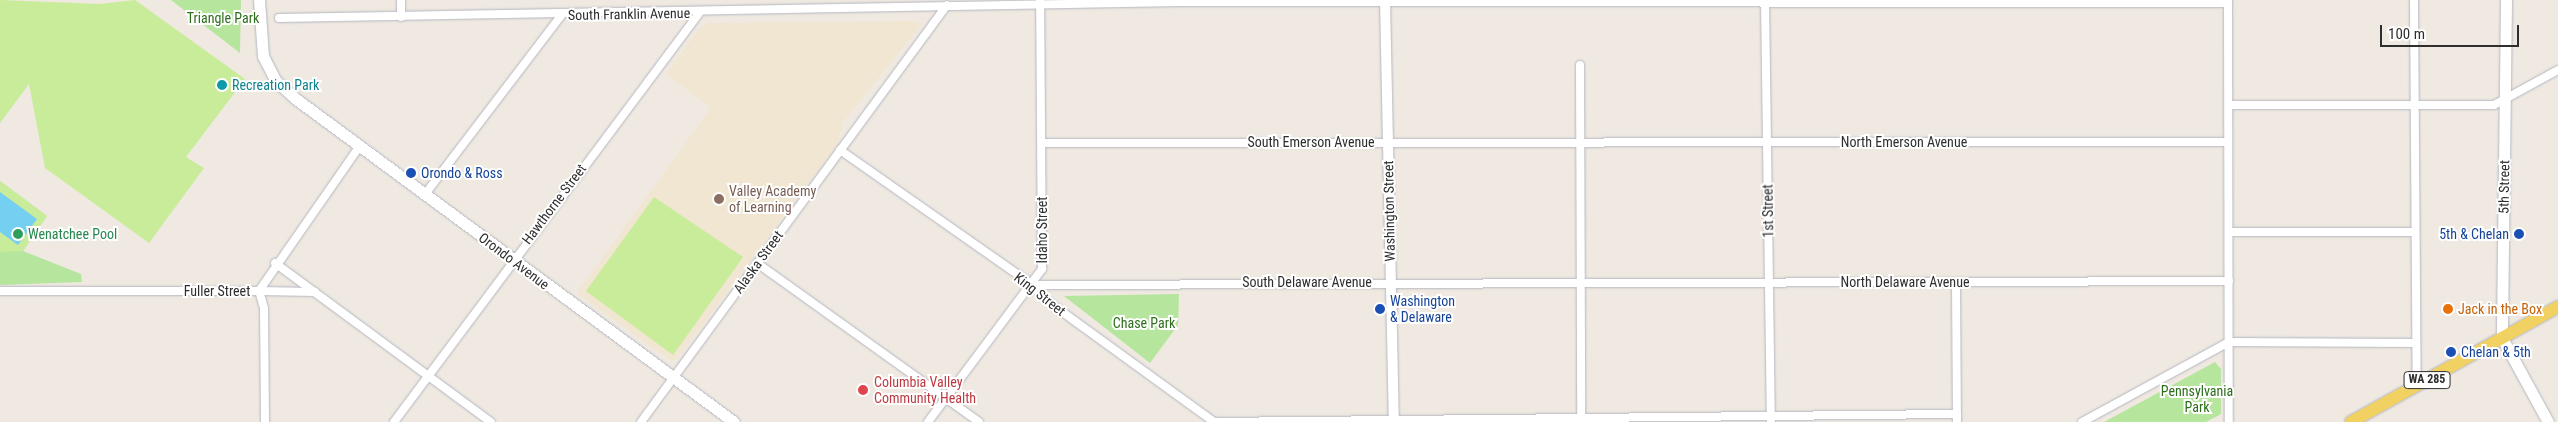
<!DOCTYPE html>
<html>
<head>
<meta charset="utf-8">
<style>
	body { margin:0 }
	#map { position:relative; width:2558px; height:422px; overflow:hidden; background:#efe9e1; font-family:"Roboto Condensed",sans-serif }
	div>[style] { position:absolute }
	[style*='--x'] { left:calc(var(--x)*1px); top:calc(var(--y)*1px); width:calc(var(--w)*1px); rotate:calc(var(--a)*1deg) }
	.education>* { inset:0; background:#f0e6d1 }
	.green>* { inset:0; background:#b6e59e }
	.pitch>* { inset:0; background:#c9ec9a }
	.water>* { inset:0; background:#75cff0 }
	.roads { filter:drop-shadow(0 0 1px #b4b7c1) drop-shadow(0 0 1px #b4b7c1) }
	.minor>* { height:8px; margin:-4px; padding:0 4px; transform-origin:4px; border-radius:4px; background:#fff }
	.tertiary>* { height:10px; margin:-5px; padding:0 5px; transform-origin:5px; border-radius:5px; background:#fff }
	.secondary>* { height:11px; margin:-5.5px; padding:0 5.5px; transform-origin:5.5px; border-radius:5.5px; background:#fff }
	.primary>* { height:12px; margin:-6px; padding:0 6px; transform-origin:6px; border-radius:6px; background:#f2d163 }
	.dots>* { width:14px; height:14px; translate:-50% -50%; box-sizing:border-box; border:2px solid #fff; border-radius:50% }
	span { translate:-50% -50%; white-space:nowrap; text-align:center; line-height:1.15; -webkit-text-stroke:4px #fff; paint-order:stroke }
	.shield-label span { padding:1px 4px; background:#fff; border:1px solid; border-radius:4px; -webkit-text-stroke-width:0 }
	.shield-label { font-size:12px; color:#2e2e2e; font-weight:700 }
	.street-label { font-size:14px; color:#2e2e2e }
	.park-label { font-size:14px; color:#2c6e1b }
	.culture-label { font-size:14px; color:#0d838f }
	.left { translate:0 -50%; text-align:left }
	.transit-label { font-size:14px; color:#164399 }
	.right { translate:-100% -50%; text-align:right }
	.education-label { font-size:14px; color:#785e54 }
	.leisure-label { font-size:14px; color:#27864d }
	.food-label { font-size:14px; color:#c56008 }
	.health-label { font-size:14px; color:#be3a42 }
	.scale { position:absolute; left:2380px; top:25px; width:139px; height:22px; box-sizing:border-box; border:2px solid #2e2e2e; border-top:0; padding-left:6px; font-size:15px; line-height:18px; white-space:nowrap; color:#2e2e2e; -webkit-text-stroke:4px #fff; paint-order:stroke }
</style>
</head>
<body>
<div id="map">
	<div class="education">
		<i style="clip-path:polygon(915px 21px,922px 24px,843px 122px,838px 143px,676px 360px,669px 360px,577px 293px,711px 108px,666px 74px,700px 28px,707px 23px)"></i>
	</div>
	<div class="green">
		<i style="clip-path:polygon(171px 0,241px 0,240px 53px)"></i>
		<i style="clip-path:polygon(0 181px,47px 216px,23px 251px,81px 274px,82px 282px,0 285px)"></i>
		<i style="clip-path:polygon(1179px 294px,1178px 325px,1150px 363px,1064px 296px)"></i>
		<i style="clip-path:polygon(2215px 362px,2221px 369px,2221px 414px,2206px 422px,2104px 422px)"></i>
	</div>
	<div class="pitch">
		<i style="clip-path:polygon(0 0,99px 4px,135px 0,245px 79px,186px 157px,204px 168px,149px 243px,45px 168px,29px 84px,0 123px)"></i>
		<i style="clip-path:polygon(0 181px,47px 216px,23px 251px,0 252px)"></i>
		<i style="clip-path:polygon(654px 197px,743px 257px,673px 355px,586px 291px)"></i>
	</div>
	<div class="water">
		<i style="clip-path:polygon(0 192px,37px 219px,18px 245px,0 232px)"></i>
	</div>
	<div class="roads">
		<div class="minor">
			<i style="--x:1765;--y:0;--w:422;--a:89.2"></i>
			<i style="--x:2228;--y:0;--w:422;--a:89.9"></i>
			<i style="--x:2414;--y:0;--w:385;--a:89.6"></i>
			<i style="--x:401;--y:17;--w:17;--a:-90"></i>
			<i style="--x:279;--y:18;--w:901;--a:-1.02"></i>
			<i style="--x:1180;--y:2;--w:1048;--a:0.05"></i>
			<i style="--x:1580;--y:65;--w:357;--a:89.8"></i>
			<i style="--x:2229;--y:105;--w:265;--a:0"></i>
			<i style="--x:2494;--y:105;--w:73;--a:-28.7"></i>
			<i style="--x:1042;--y:143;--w:1186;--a:-0.05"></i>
			<i style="--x:840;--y:150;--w:236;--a:35"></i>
			<i style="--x:1033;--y:285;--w:20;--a:49"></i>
			<i style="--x:1046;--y:300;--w:208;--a:36"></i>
			<i style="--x:426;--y:193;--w:223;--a:-52.7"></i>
			<i style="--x:2229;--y:232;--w:185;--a:0"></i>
			<i style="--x:275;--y:263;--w:268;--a:36.4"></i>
			<i style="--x:757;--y:263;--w:273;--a:35.6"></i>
			<i style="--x:1956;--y:283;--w:139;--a:89.6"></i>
			<i style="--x:1033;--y:285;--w:1196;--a:-0.19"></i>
			<i style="--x:0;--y:291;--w:259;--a:0"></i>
			<i style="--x:259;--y:291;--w:175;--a:-55.2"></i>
			<i style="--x:265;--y:422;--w:114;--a:-90.5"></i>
			<i style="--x:264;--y:308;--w:18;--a:-106"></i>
			<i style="--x:259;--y:291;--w:56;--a:1"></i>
			<i style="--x:394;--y:422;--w:512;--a:-53.26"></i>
			<i style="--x:641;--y:422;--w:517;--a:-53.73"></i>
			<i style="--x:928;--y:422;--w:191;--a:-53.3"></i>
			<i style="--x:1042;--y:269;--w:269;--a:-90.4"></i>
			<i style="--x:1214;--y:422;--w:743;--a:-0.62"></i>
			<i style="--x:2082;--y:422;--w:167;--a:-28.6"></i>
			<i style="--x:2229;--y:342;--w:185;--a:0.3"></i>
		</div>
		<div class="tertiary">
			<i style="--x:1385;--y:0;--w:422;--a:88.8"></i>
		</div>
		<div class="secondary">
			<i style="--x:259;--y:0;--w:56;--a:85.9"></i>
			<i style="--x:263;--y:56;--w:28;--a:63"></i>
			<i style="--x:276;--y:81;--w:27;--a:42"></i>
			<i style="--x:296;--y:99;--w:544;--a:36.41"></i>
			<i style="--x:2506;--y:0;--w:338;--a:90.7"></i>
			<i style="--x:2502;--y:338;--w:96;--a:61.3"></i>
		</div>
		<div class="primary">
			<i style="--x:2351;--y:422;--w:237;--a:-29.1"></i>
		</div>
	</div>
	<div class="dots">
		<i style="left:222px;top:85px;background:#0f9aa8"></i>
		<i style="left:411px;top:173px;background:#1a4fb4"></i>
		<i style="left:719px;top:199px;background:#8d6e63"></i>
		<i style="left:18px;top:234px;background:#2e9e5b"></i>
		<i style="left:2519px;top:234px;background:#1a4fb4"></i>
		<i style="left:1380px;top:309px;background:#1a4fb4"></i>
		<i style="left:2448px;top:309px;background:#e8710a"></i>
		<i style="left:2451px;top:352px;background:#1a4fb4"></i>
		<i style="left:863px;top:390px;background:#e0444e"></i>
	</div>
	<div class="shield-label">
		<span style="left:2427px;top:380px">WA 285</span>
	</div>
	<div class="street-label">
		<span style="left:629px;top:14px;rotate:-1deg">South Franklin Avenue</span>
		<span style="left:1311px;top:142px">South Emerson Avenue</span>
		<span style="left:1904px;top:142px">North Emerson Avenue</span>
		<span style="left:2504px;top:187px;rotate:-89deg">5th Street</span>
		<span style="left:554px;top:204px;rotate:-53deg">Hawthorne Street</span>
		<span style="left:1389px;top:211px;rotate:-91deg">Washington Street</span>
		<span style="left:1768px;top:211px;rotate:-91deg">1st Street</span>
		<span style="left:1042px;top:230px;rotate:-90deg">Idaho Street</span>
		<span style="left:514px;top:261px;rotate:37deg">Orondo Avenue</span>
		<span style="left:758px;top:262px;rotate:-54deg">Alaska Street</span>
		<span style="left:1307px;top:282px">South Delaware Avenue</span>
		<span style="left:1905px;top:282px">North Delaware Avenue</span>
		<span style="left:217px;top:291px">Fuller Street</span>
		<span style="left:1040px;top:294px;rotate:38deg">King Street</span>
	</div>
	<div class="park-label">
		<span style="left:223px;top:18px">Triangle Park</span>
		<span style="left:1144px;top:323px">Chase Park</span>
		<span style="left:2197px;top:399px">Pennsylvania<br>Park</span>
	</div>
	<div class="culture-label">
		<span class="left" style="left:232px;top:85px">Recreation Park</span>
	</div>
	<div class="transit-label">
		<span class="left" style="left:421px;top:173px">Orondo &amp; Ross</span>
		<span class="right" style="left:2509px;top:234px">5th &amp; Chelan</span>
		<span class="left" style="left:1390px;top:309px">Washington<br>&amp; Delaware</span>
		<span class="left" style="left:2461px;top:352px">Chelan &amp; 5th</span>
	</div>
	<div class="education-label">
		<span class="left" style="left:729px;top:199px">Valley Academy<br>of Learning</span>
	</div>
	<div class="leisure-label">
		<span class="left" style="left:28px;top:234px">Wenatchee Pool</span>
	</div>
	<div class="food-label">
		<span class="left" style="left:2458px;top:309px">Jack in the Box</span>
	</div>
	<div class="health-label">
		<span class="left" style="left:874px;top:390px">Columbia Valley<br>Community Health</span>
	</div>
	<div class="scale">100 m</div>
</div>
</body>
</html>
